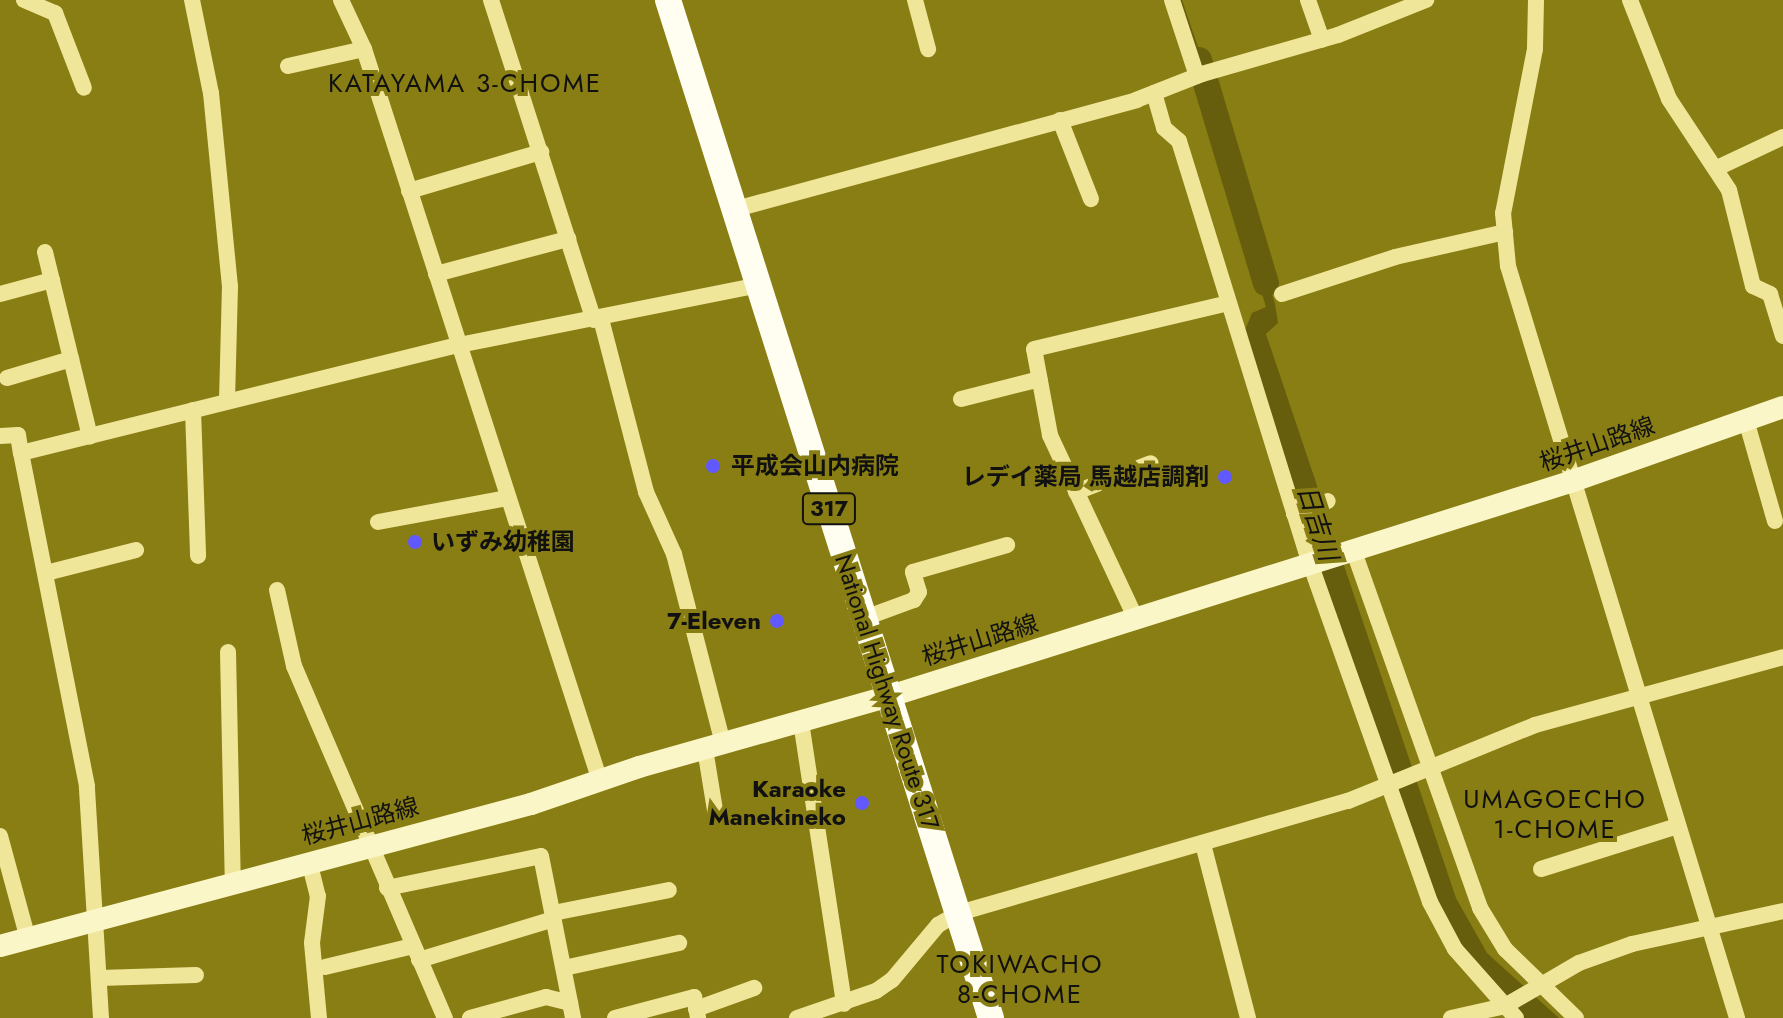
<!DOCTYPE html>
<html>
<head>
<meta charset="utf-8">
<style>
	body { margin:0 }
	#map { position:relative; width:1783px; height:1018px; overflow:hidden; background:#897e14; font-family:Jost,"Noto Sans JP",sans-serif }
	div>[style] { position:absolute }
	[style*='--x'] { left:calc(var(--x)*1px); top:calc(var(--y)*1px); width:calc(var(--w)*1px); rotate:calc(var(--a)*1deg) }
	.water>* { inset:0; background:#665e0c }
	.river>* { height:26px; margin:-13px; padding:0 13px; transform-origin:13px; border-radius:13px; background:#665e0c }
	.minor>* { height:16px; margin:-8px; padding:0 8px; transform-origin:8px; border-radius:8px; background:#f0e69a }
	.secondary>* { height:22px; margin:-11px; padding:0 11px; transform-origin:11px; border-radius:11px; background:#fbf6c8 }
	.trunk>* { height:26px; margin:-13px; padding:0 13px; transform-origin:13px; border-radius:13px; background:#fffef1 }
	.dots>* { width:22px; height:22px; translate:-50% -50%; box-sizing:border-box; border:4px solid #897e14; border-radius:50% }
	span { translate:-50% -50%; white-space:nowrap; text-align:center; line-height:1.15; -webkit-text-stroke:8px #897e14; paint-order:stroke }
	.shield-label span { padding:2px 6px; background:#897e14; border:2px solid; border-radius:6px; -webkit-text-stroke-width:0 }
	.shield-label { font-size:22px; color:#111; font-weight:700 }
	.street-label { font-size:24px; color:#111 }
	.poi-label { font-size:24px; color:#111; font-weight:700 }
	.left { translate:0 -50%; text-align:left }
	.right { translate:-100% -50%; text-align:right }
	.neighbourhood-label { font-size:26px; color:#111; letter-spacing:2px }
	.water-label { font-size:26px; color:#111; font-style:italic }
</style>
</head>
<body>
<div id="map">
	<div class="water">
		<i style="clip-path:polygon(1176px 0,1182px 0,1198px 47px,1275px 304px,1278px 323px,1266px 334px,1456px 898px,1487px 953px,1559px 1018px,1522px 1018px,1479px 973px,1438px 908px,1322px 581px,1245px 330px,1252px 313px,1266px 307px)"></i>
	</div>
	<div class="river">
		<i style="--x:1199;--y:60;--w:233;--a:73.3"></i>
	</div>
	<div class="minor">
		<i style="--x:24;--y:0;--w:34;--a:23"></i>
		<i style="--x:55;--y:13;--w:80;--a:68.9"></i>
		<i style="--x:192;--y:0;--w:95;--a:78.5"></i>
		<i style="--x:211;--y:93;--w:194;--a:84.4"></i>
		<i style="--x:230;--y:286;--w:114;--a:91.5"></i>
		<i style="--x:341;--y:0;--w:54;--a:64.9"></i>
		<i style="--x:364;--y:49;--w:769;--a:72.13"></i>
		<i style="--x:491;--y:0;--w:336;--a:72.2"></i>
		<i style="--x:915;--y:0;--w:51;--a:75.1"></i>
		<i style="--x:1172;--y:0;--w:80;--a:71.8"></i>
		<i style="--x:1308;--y:0;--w:42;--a:70.7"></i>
		<i style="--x:1536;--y:0;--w:49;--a:91.2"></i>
		<i style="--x:1535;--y:49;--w:167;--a:101"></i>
		<i style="--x:1503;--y:213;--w:53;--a:84.6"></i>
		<i style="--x:1508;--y:266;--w:786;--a:73.06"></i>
		<i style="--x:1630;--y:0;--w:106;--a:68.5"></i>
		<i style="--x:1669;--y:99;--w:109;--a:56.6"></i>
		<i style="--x:1729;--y:190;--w:99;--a:76"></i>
		<i style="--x:1753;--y:286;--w:19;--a:25"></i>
		<i style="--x:1770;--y:294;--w:44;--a:72.8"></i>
		<i style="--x:288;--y:66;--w:78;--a:-12.6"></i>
		<i style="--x:1154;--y:93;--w:36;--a:74"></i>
		<i style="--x:1164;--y:128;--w:20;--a:41"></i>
		<i style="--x:1179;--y:141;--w:442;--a:72.8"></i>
		<i style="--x:1310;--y:563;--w:360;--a:70.5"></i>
		<i style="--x:1430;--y:902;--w:53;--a:62"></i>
		<i style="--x:1455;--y:949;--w:92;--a:48.5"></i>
		<i style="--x:1060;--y:120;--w:85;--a:68.6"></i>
		<i style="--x:1717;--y:168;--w:73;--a:-25.2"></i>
		<i style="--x:409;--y:191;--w:138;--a:-16.5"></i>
		<i style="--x:736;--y:209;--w:415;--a:-15.2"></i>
		<i style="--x:1136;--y:100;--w:71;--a:-21.5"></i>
		<i style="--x:1202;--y:74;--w:141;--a:-16"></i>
		<i style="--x:1338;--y:35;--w:95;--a:-21.7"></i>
		<i style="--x:45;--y:252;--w:190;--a:76.3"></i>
		<i style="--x:436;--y:274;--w:137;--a:-14.9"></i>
		<i style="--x:0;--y:294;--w:54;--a:-15.1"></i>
		<i style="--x:1282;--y:294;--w:119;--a:-18.1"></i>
		<i style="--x:1395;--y:257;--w:113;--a:-12.8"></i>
		<i style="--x:601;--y:319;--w:179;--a:75.4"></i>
		<i style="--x:646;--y:492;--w:68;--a:65.7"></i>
		<i style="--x:674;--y:554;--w:196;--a:75.5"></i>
		<i style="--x:7;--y:378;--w:67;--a:-16.5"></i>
		<i style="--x:961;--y:399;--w:81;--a:-14.2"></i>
		<i style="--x:193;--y:410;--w:146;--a:88"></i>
		<i style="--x:1746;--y:420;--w:105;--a:74"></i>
		<i style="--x:0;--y:436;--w:18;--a:-3"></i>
		<i style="--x:18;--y:435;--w:18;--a:81"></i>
		<i style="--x:1076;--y:492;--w:80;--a:-21.1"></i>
		<i style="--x:1294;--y:514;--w:36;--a:-21"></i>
		<i style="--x:378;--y:522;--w:132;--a:-10.5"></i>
		<i style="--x:1353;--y:549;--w:381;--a:70.5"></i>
		<i style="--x:1480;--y:908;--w:48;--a:58.6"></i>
		<i style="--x:1505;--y:949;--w:99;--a:44.2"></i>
		<i style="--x:46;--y:573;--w:93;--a:-14.3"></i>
		<i style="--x:277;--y:590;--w:78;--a:77.4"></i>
		<i style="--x:294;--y:666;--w:383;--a:66.8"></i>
		<i style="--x:862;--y:619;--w:55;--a:-20.1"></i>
		<i style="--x:914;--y:600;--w:9;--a:-58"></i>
		<i style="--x:919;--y:592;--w:21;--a:-107"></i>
		<i style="--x:913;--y:572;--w:98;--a:-16"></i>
		<i style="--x:1136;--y:619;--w:203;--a:-115.1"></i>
		<i style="--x:1050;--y:435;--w:87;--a:-100.5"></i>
		<i style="--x:1034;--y:349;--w:200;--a:-13.3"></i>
		<i style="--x:228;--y:652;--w:231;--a:88.8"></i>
		<i style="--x:801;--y:722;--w:285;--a:81.3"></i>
		<i style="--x:705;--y:749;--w:68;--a:80.7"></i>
		<i style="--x:0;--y:836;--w:107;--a:74.8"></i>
		<i style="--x:1203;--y:844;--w:180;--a:75.5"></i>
		<i style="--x:309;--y:861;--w:36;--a:76"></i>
		<i style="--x:318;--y:896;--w:47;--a:97.3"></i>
		<i style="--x:312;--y:943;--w:75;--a:84.7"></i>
		<i style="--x:1541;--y:869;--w:143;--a:-17.5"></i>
		<i style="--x:387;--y:888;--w:157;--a:-11.7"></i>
		<i style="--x:541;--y:856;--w:165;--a:78.8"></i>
		<i style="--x:553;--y:913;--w:118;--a:-11.2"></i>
		<i style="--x:419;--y:960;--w:141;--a:-16.9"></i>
		<i style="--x:325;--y:967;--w:90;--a:-13.4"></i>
		<i style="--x:564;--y:968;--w:118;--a:-12.3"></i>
		<i style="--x:100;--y:978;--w:96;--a:-1.8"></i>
		<i style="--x:696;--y:1009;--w:62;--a:-19.9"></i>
		<i style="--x:101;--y:1018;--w:232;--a:-93.5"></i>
		<i style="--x:87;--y:786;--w:339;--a:-101.2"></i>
		<i style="--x:21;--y:453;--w:451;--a:-13.9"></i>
		<i style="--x:459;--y:345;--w:305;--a:-11.3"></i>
		<i style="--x:470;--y:1018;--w:79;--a:-15.4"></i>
		<i style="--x:546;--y:997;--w:25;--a:14"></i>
		<i style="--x:615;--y:1018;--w:82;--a:-14.9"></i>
		<i style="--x:694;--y:997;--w:21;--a:79"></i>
		<i style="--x:797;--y:1018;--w:83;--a:-18.9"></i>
		<i style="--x:876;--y:991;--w:19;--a:-35"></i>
		<i style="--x:892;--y:980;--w:72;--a:-50.1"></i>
		<i style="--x:938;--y:925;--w:24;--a:-30"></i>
		<i style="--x:959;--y:913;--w:405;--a:-16.1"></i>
		<i style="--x:1348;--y:801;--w:202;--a:-22.1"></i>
		<i style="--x:1535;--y:725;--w:257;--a:-15.3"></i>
		<i style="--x:1451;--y:1018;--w:55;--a:-12.5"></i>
		<i style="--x:1505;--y:1006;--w:86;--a:-30.2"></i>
		<i style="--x:1579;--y:963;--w:56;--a:-19.7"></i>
		<i style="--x:1632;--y:944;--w:155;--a:-12.3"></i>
	</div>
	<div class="secondary">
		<i style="--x:0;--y:946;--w:550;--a:-14.97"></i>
		<i style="--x:531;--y:804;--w:114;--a:-18.9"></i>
		<i style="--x:639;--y:767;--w:258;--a:-15.8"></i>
		<i style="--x:887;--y:697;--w:716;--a:-17.47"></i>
		<i style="--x:1570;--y:482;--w:226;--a:-19.4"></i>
	</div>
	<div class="trunk">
		<i style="--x:668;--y:0;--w:1068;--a:72.4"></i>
	</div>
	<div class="dots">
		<i style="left:713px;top:466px;background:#6159ff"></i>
		<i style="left:1225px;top:477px;background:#6159ff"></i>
		<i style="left:415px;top:542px;background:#6159ff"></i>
		<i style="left:777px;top:621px;background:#6159ff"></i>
		<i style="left:862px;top:803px;background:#6159ff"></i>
	</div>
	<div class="shield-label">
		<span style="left:829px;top:509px">317</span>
	</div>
	<div class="street-label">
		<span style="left:1597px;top:444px;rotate:-19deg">桜井山路線</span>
		<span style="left:980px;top:640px;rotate:-17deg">桜井山路線</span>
		<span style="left:887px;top:692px;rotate:72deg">National Highway Route 317</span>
		<span style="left:360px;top:821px;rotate:-15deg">桜井山路線</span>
	</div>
	<div class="poi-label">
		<span class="left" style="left:731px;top:466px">平成会山内病院</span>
		<span class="right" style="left:1209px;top:477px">レデイ薬局 馬越店調剤</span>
		<span class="left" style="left:431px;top:542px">いずみ幼稚園</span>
		<span class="right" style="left:761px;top:621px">7-Eleven</span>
		<span class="right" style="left:846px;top:803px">Karaoke<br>Manekineko</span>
	</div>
	<div class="neighbourhood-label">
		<span style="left:465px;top:84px">KATAYAMA 3-CHOME</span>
		<span style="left:1555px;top:815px">UMAGOECHO<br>1-CHOME</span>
		<span style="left:1020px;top:980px">TOKIWACHO<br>8-CHOME</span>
	</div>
	<div class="water-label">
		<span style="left:1317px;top:523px;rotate:72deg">日吉川</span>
	</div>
</div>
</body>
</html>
